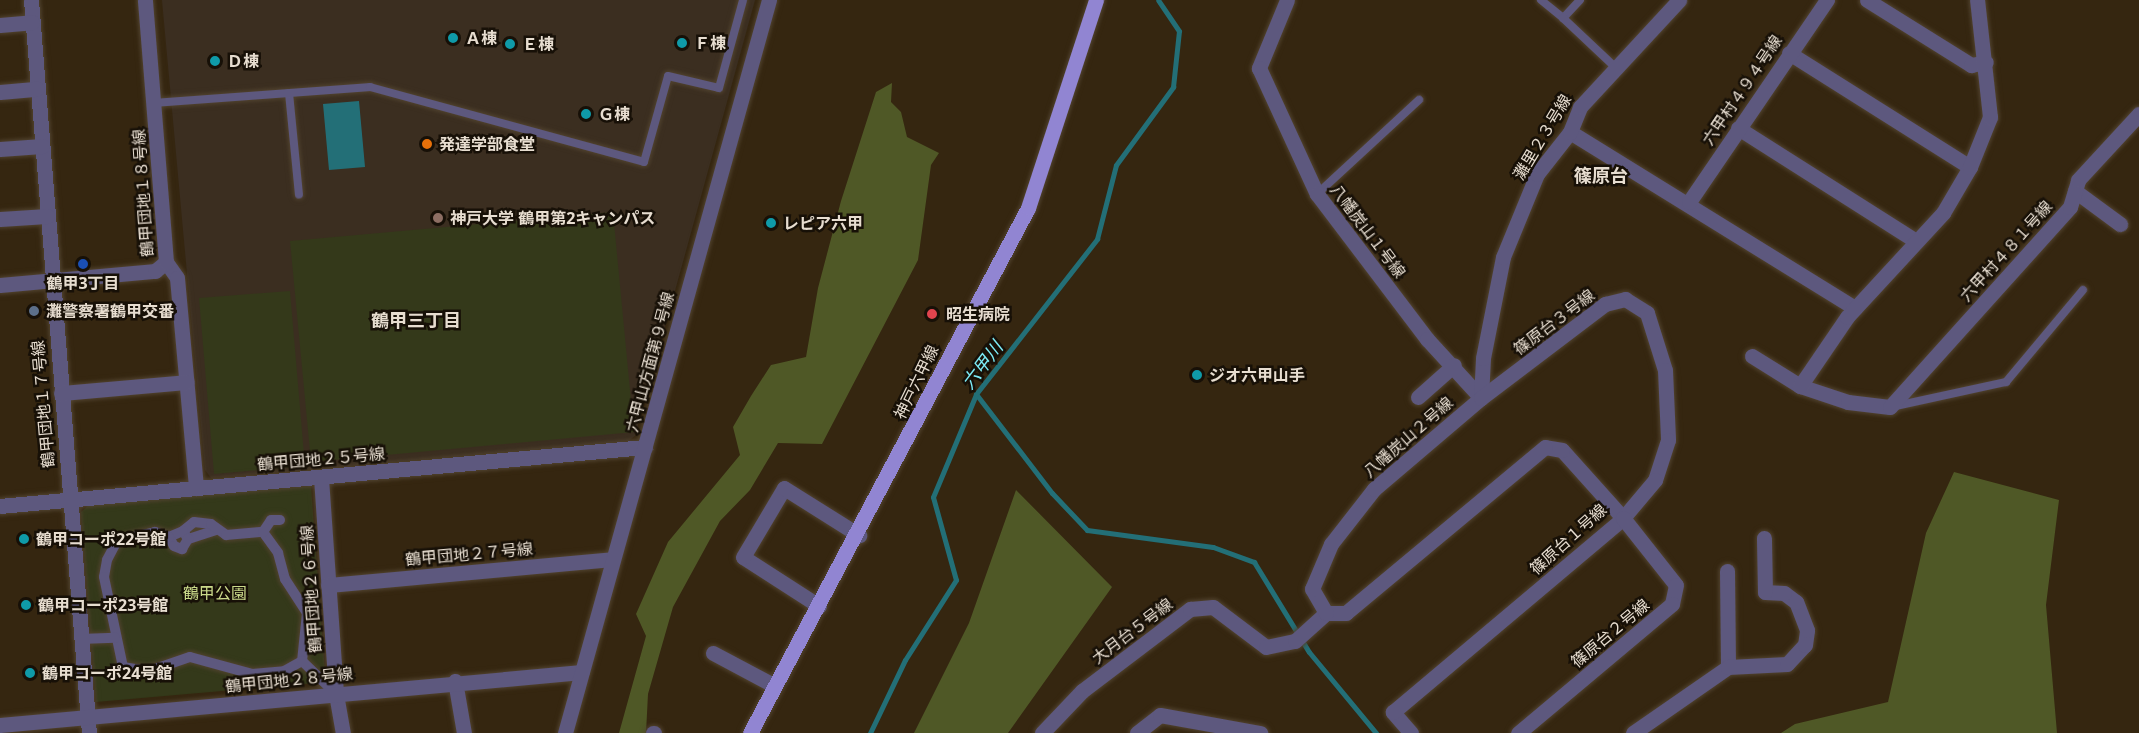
<!DOCTYPE html>
<html>
<head>
<meta charset="utf-8">
<style>
	body { margin:0 }
	#map { position:relative; width:2139px; height:733px; overflow:hidden; background:#352610; font-family:"Open Sans","Noto Sans JP",sans-serif }
	div>[style] { position:absolute }
	[style*='--x'] { left:calc(var(--x)*1px); top:calc(var(--y)*1px); width:calc(var(--w)*1px); rotate:calc(var(--a)*1deg) }
	.education>* { inset:0; background:#3b2e20 }
	.green>* { inset:0; background:#34391a }
	.forest>* { inset:0; background:#4f5826 }
	.water>* { inset:0; background:#236f77 }
	.stream>* { height:5px; margin:-2.5px; padding:0 2.5px; transform-origin:2.5px; border-radius:2.5px; background:#236f77 }
	.roads { filter:drop-shadow(0 0 2px #51432f) drop-shadow(0 0 2px #51432f) }
	.service>* { height:8px; margin:-4px; padding:0 4px; transform-origin:4px; border-radius:4px; background:#5d587e }
	.pedestrian>* { height:10px; margin:-5px; padding:0 5px; transform-origin:5px; border-radius:5px; background:#5d587e }
	.minor>* { height:15px; margin:-7.5px; padding:0 7.5px; transform-origin:7.5px; border-radius:7.5px; background:#5d587e }
	.tertiary>* { height:15px; margin:-7.5px; padding:0 7.5px; transform-origin:7.5px; border-radius:7.5px; background:#5d587e }
	.primary>* { height:15px; margin:-7.5px; padding:0 7.5px; transform-origin:7.5px; border-radius:7.5px; background:#9185d2 }
	.dots>* { width:16px; height:16px; translate:-50% -50%; box-sizing:border-box; border:3px solid #171007; border-radius:50% }
	span { translate:-50% -50%; white-space:nowrap; text-align:center; line-height:1.15; -webkit-text-stroke:5px #171007; paint-order:stroke }
	.poi-label { font-size:16px; color:#e7ddd0; font-weight:700 }
	.left { translate:0 -50%; text-align:left }
	.street-label { font-size:16px; color:#e7ddd0 }
	.park-label { font-size:16px; color:#cad98a }
	.neighbourhood-label { font-size:18px; color:#e7ddd0; font-weight:700 }
	.water-label { font-size:18px; color:#7decf7; font-style:italic }
</style>
</head>
<body>
<div id="map">
	<div class="education">
		<i style="clip-path:polygon(162px 0,755px 0,635px 436px,628px 441px,211px 478px,205px 470px)"></i>
	</div>
	<div class="green">
		<i style="clip-path:polygon(613px 212px,634px 432px,311px 462px,290px 241px)"></i>
		<i style="clip-path:polygon(290px 291px,305px 466px,214px 474px,199px 298px)"></i>
		<i style="clip-path:polygon(311px 486px,325px 671px,314px 683px,96px 702px,81px 512px,90px 504px)"></i>
	</div>
	<div class="forest">
		<i style="clip-path:polygon(892px 83px,891px 102px,901px 112px,907px 137px,939px 153px,931px 165px,918px 260px,822px 444px,778px 443px,750px 490px,720px 521px,673px 607px,648px 694px,646px 733px,619px 733px,646px 636px,636px 614px,668px 542px,740px 455px,733px 427px,751px 396px,771px 365px,806px 357px,818px 288px,841px 201px,876px 92px)"></i>
		<i style="clip-path:polygon(1954px 472px,2059px 500px,2046px 605px,2057px 733px,1781px 733px,1795px 724px,1888px 702px,1926px 533px)"></i>
		<i style="clip-path:polygon(1016px 490px,1112px 587px,1008px 733px,914px 733px,969px 623px)"></i>
	</div>
	<div class="water">
		<i style="clip-path:polygon(359px 101px,365px 167px,329px 170px,323px 104px)"></i>
	</div>
	<div class="stream">
		<i style="--x:976;--y:394;--w:125;--a:52.5"></i>
		<i style="--x:1052;--y:493;--w:51;--a:46.6"></i>
		<i style="--x:1087;--y:530;--w:127;--a:7.7"></i>
		<i style="--x:1213;--y:547;--w:44;--a:20.1"></i>
		<i style="--x:1254;--y:562;--w:105;--a:58.6"></i>
		<i style="--x:1309;--y:652;--w:105;--a:50.4"></i>
		<i style="--x:870;--y:733;--w:81;--a:-64.4"></i>
		<i style="--x:905;--y:660;--w:95;--a:-57.5"></i>
		<i style="--x:956;--y:580;--w:86;--a:-105.5"></i>
		<i style="--x:933;--y:497;--w:112;--a:-67.3"></i>
		<i style="--x:976;--y:394;--w:197;--a:-52"></i>
		<i style="--x:1097;--y:239;--w:76;--a:-75.6"></i>
		<i style="--x:1116;--y:165;--w:97;--a:-53.8"></i>
		<i style="--x:1173;--y:87;--w:56;--a:-83.9"></i>
		<i style="--x:1179;--y:31;--w:37;--a:-124"></i>
	</div>
	<div class="roads">
		<div class="service">
			<i style="--x:1541;--y:0;--w:28;--a:39"></i>
			<i style="--x:1580;--y:0;--w:25;--a:133"></i>
			<i style="--x:1563;--y:18;--w:70;--a:43.3"></i>
			<i style="--x:289;--y:93;--w:102;--a:84.4"></i>
			<i style="--x:154;--y:103;--w:217;--a:-4.2"></i>
			<i style="--x:370;--y:87;--w:284;--a:15.3"></i>
			<i style="--x:644;--y:162;--w:89;--a:-74.4"></i>
			<i style="--x:668;--y:76;--w:52;--a:13.2"></i>
			<i style="--x:719;--y:88;--w:91;--a:-74.7"></i>
			<i style="--x:1317;--y:194;--w:139;--a:-42.7"></i>
			<i style="--x:1891;--y:407;--w:118;--a:-12.3"></i>
			<i style="--x:2006;--y:382;--w:120;--a:-50.1"></i>
		</div>
		<div class="pedestrian">
			<i style="--x:216;--y:530;--w:29;--a:162"></i>
			<i style="--x:188;--y:539;--w:9;--a:-122"></i>
			<i style="--x:183;--y:531;--w:14;--a:-39"></i>
			<i style="--x:194;--y:522;--w:17;--a:7"></i>
			<i style="--x:211;--y:524;--w:19;--a:36"></i>
			<i style="--x:226;--y:535;--w:37;--a:-5"></i>
			<i style="--x:263;--y:532;--w:26;--a:54"></i>
			<i style="--x:278;--y:553;--w:27;--a:75"></i>
			<i style="--x:285;--y:579;--w:40;--a:57.1"></i>
			<i style="--x:307;--y:613;--w:48;--a:95.9"></i>
			<i style="--x:183;--y:531;--w:15;--a:157"></i>
			<i style="--x:169;--y:537;--w:10;--a:61"></i>
			<i style="--x:174;--y:546;--w:9;--a:21"></i>
			<i style="--x:182;--y:549;--w:12;--a:-59"></i>
			<i style="--x:263;--y:532;--w:14;--a:-56"></i>
			<i style="--x:271;--y:520;--w:9;--a:0"></i>
			<i style="--x:169;--y:537;--w:15;--a:-160"></i>
			<i style="--x:155;--y:532;--w:39;--a:167"></i>
			<i style="--x:117;--y:541;--w:21;--a:118"></i>
			<i style="--x:107;--y:560;--w:17;--a:100"></i>
			<i style="--x:104;--y:577;--w:92;--a:78.1"></i>
			<i style="--x:123;--y:667;--w:26;--a:9"></i>
			<i style="--x:149;--y:671;--w:43;--a:-18.9"></i>
			<i style="--x:190;--y:657;--w:64;--a:15.3"></i>
			<i style="--x:252;--y:674;--w:32;--a:-5"></i>
			<i style="--x:284;--y:671;--w:21;--a:-29"></i>
			<i style="--x:302;--y:661;--w:47;--a:44.1"></i>
			<i style="--x:80;--y:639;--w:35;--a:-2"></i>
		</div>
		<div class="minor">
			<i style="--x:31;--y:0;--w:735;--a:85.48"></i>
			<i style="--x:1287;--y:0;--w:74;--a:112.4"></i>
			<i style="--x:1259;--y:68;--w:139;--a:65.3"></i>
			<i style="--x:1317;--y:194;--w:182;--a:52.8"></i>
			<i style="--x:1427;--y:339;--w:80;--a:47.5"></i>
			<i style="--x:1867;--y:0;--w:123;--a:32"></i>
			<i style="--x:1971;--y:65;--w:15;--a:-11"></i>
			<i style="--x:0;--y:25;--w:32;--a:-5"></i>
			<i style="--x:1789;--y:53;--w:214;--a:32.2"></i>
			<i style="--x:0;--y:92;--w:37;--a:-5"></i>
			<i style="--x:1738;--y:128;--w:211;--a:32.4"></i>
			<i style="--x:1570;--y:132;--w:335;--a:31.7"></i>
			<i style="--x:0;--y:149;--w:42;--a:-4.1"></i>
			<i style="--x:2075;--y:191;--w:56;--a:36.3"></i>
			<i style="--x:1689;--y:202;--w:245;--a:-55.7"></i>
			<i style="--x:0;--y:219;--w:47;--a:-3.7"></i>
			<i style="--x:166;--y:262;--w:19;--a:55"></i>
			<i style="--x:177;--y:278;--w:211;--a:84.8"></i>
			<i style="--x:1752;--y:356;--w:57;--a:32"></i>
			<i style="--x:1800;--y:386;--w:51;--a:18.4"></i>
			<i style="--x:1848;--y:402;--w:42;--a:6.8"></i>
			<i style="--x:1890;--y:407;--w:269;--a:-48"></i>
			<i style="--x:2070;--y:207;--w:28;--a:-73"></i>
			<i style="--x:2078;--y:180;--w:90;--a:-47.3"></i>
			<i style="--x:1800;--y:386;--w:83;--a:-55.7"></i>
			<i style="--x:1847;--y:317;--w:142;--a:-47.3"></i>
			<i style="--x:1943;--y:213;--w:53;--a:-59.6"></i>
			<i style="--x:1970;--y:167;--w:54;--a:-68.2"></i>
			<i style="--x:1990;--y:117;--w:118;--a:-96.3"></i>
			<i style="--x:61;--y:393;--w:126;--a:-5"></i>
			<i style="--x:1418;--y:397;--w:48;--a:-41.6"></i>
			<i style="--x:1481;--y:398;--w:40;--a:-87.1"></i>
			<i style="--x:1483;--y:358;--w:103;--a:-78.8"></i>
			<i style="--x:1503;--y:257;--w:90;--a:-67.7"></i>
			<i style="--x:1537;--y:174;--w:53;--a:-51.8"></i>
			<i style="--x:1570;--y:132;--w:27;--a:-68"></i>
			<i style="--x:1580;--y:107;--w:146;--a:-47.2"></i>
			<i style="--x:321;--y:478;--w:217;--a:86"></i>
			<i style="--x:336;--y:694;--w:40;--a:80"></i>
			<i style="--x:0;--y:506;--w:648;--a:-5.23"></i>
			<i style="--x:1727;--y:571;--w:96;--a:89.4"></i>
			<i style="--x:328;--y:585;--w:286;--a:-5.2"></i>
			<i style="--x:819;--y:606;--w:90;--a:-147.2"></i>
			<i style="--x:743;--y:557;--w:80;--a:-59.3"></i>
			<i style="--x:784;--y:488;--w:89;--a:32.1"></i>
			<i style="--x:713;--y:653;--w:70;--a:28"></i>
			<i style="--x:455;--y:681;--w:53;--a:80.2"></i>
			<i style="--x:0;--y:725;--w:584;--a:-5.2"></i>
			<i style="--x:565;--y:733;--w:761;--a:-74.45"></i>
			<i style="--x:653;--y:733;--w:1;--a:0"></i>
			<i style="--x:1042;--y:733;--w:58;--a:-46.4"></i>
			<i style="--x:1082;--y:691;--w:136;--a:-37.2"></i>
			<i style="--x:1190;--y:609;--w:23;--a:-5"></i>
			<i style="--x:1213;--y:607;--w:66;--a:37"></i>
			<i style="--x:1266;--y:647;--w:30;--a:-12"></i>
			<i style="--x:1295;--y:641;--w:42;--a:-42.1"></i>
			<i style="--x:1137;--y:733;--w:29;--a:-38"></i>
			<i style="--x:1160;--y:715;--w:102;--a:10.2"></i>
			<i style="--x:1411;--y:733;--w:28;--a:-131"></i>
			<i style="--x:1393;--y:712;--w:301;--a:-40.1"></i>
			<i style="--x:1623;--y:518;--w:91;--a:-131.9"></i>
			<i style="--x:1562;--y:450;--w:17;--a:-170"></i>
			<i style="--x:1545;--y:447;--w:259;--a:140.2"></i>
			<i style="--x:1346;--y:613;--w:20;--a:180"></i>
			<i style="--x:1326;--y:613;--w:28;--a:-120"></i>
			<i style="--x:1312;--y:589;--w:49;--a:-67.1"></i>
			<i style="--x:1331;--y:544;--w:70;--a:-52"></i>
			<i style="--x:1374;--y:489;--w:140;--a:-40.4"></i>
			<i style="--x:1481;--y:398;--w:156;--a:-37.2"></i>
			<i style="--x:1605;--y:304;--w:21;--a:-14"></i>
			<i style="--x:1625;--y:299;--w:26;--a:32"></i>
			<i style="--x:1647;--y:313;--w:60;--a:72.5"></i>
			<i style="--x:1665;--y:370;--w:70;--a:87.5"></i>
			<i style="--x:1668;--y:440;--w:42;--a:108"></i>
			<i style="--x:1655;--y:480;--w:50;--a:130.1"></i>
			<i style="--x:1623;--y:518;--w:85;--a:51.7"></i>
			<i style="--x:1676;--y:585;--w:19;--a:102"></i>
			<i style="--x:1672;--y:604;--w:201;--a:140"></i>
			<i style="--x:1633;--y:733;--w:116;--a:-34.8"></i>
			<i style="--x:1728;--y:667;--w:59;--a:-2.9"></i>
			<i style="--x:1787;--y:664;--w:26;--a:-47"></i>
			<i style="--x:1805;--y:645;--w:15;--a:-82"></i>
			<i style="--x:1807;--y:630;--w:30;--a:-111"></i>
			<i style="--x:1796;--y:602;--w:15;--a:-143"></i>
			<i style="--x:1784;--y:593;--w:19;--a:-177"></i>
			<i style="--x:1765;--y:592;--w:54;--a:-91.1"></i>
		</div>
		<div class="tertiary">
			<i style="--x:0;--y:285;--w:156;--a:-5.2"></i>
			<i style="--x:155;--y:271;--w:14;--a:-39"></i>
			<i style="--x:166;--y:262;--w:263;--a:-94.6"></i>
		</div>
		<div class="primary">
			<i style="--x:750;--y:733;--w:594;--a:-62.1"></i>
			<i style="--x:1028;--y:208;--w:219;--a:-71.9"></i>
		</div>
	</div>
	<div class="dots">
		<i style="left:453px;top:38px;background:#0f9aa8"></i>
		<i style="left:682px;top:43px;background:#0f9aa8"></i>
		<i style="left:510px;top:44px;background:#0f9aa8"></i>
		<i style="left:215px;top:61px;background:#0f9aa8"></i>
		<i style="left:586px;top:114px;background:#0f9aa8"></i>
		<i style="left:427px;top:144px;background:#e8710a"></i>
		<i style="left:438px;top:218px;background:#8d6e63"></i>
		<i style="left:771px;top:223px;background:#0f9aa8"></i>
		<i style="left:83px;top:264px;background:#1a4fb4"></i>
		<i style="left:34px;top:311px;background:#5c6f8a"></i>
		<i style="left:932px;top:314px;background:#e0444e"></i>
		<i style="left:1197px;top:375px;background:#0f9aa8"></i>
		<i style="left:24px;top:539px;background:#0f9aa8"></i>
		<i style="left:26px;top:605px;background:#0f9aa8"></i>
		<i style="left:30px;top:673px;background:#0f9aa8"></i>
	</div>
	<div class="poi-label">
		<span class="left" style="left:465px;top:38px">Ａ棟</span>
		<span class="left" style="left:694px;top:43px">Ｆ棟</span>
		<span class="left" style="left:522px;top:44px">Ｅ棟</span>
		<span class="left" style="left:227px;top:61px">Ｄ棟</span>
		<span class="left" style="left:598px;top:114px">Ｇ棟</span>
		<span class="left" style="left:439px;top:144px">発達学部食堂</span>
		<span class="left" style="left:450px;top:218px">神戸大学 鶴甲第2キャンパス</span>
		<span class="left" style="left:783px;top:223px">レピア六甲</span>
		<span style="left:83px;top:283px">鶴甲3丁目</span>
		<span class="left" style="left:46px;top:311px">灘警察署鶴甲交番</span>
		<span class="left" style="left:946px;top:314px">昭生病院</span>
		<span class="left" style="left:1209px;top:375px">ジオ六甲山手</span>
		<span class="left" style="left:36px;top:539px">鶴甲コーポ22号館</span>
		<span class="left" style="left:38px;top:605px">鶴甲コーポ23号館</span>
		<span class="left" style="left:42px;top:673px">鶴甲コーポ24号館</span>
	</div>
	<div class="street-label">
		<span style="left:1742px;top:90px;rotate:-56deg">六甲村４９４号線</span>
		<span style="left:1542px;top:137px;rotate:-59deg">灘里２３号線</span>
		<span style="left:143px;top:193px;rotate:-94deg">鶴甲団地１８号線</span>
		<span style="left:1368px;top:231px;rotate:53deg">八幡炭山１号線</span>
		<span style="left:2006px;top:251px;rotate:-48deg">六甲村４８１号線</span>
		<span style="left:1554px;top:322px;rotate:-37deg">篠原台３号線</span>
		<span style="left:650px;top:362px;rotate:-75deg">六甲山方面第９号線</span>
		<span style="left:916px;top:382px;rotate:-64deg">神戸六甲線</span>
		<span style="left:43px;top:404px;rotate:-95deg">鶴甲団地１７号線</span>
		<span style="left:1408px;top:437px;rotate:-41deg">八幡炭山２号線</span>
		<span style="left:321px;top:459px;rotate:-5deg">鶴甲団地２５号線</span>
		<span style="left:1568px;top:539px;rotate:-42deg">篠原台１号線</span>
		<span style="left:469px;top:554px;rotate:-5deg">鶴甲団地２７号線</span>
		<span style="left:311px;top:589px;rotate:-94deg">鶴甲団地２６号線</span>
		<span style="left:1132px;top:631px;rotate:-37deg">大月台５号線</span>
		<span style="left:1610px;top:633px;rotate:-40deg">篠原台２号線</span>
		<span style="left:289px;top:680px;rotate:-6deg">鶴甲団地２８号線</span>
	</div>
	<div class="park-label">
		<span style="left:215px;top:593px">鶴甲公園</span>
	</div>
	<div class="neighbourhood-label">
		<span style="left:1601px;top:175px">篠原台</span>
		<span style="left:416px;top:320px">鶴甲三丁目</span>
	</div>
	<div class="water-label">
		<span style="left:982px;top:365px;rotate:-53deg">六甲川</span>
	</div>
</div>
</body>
</html>
